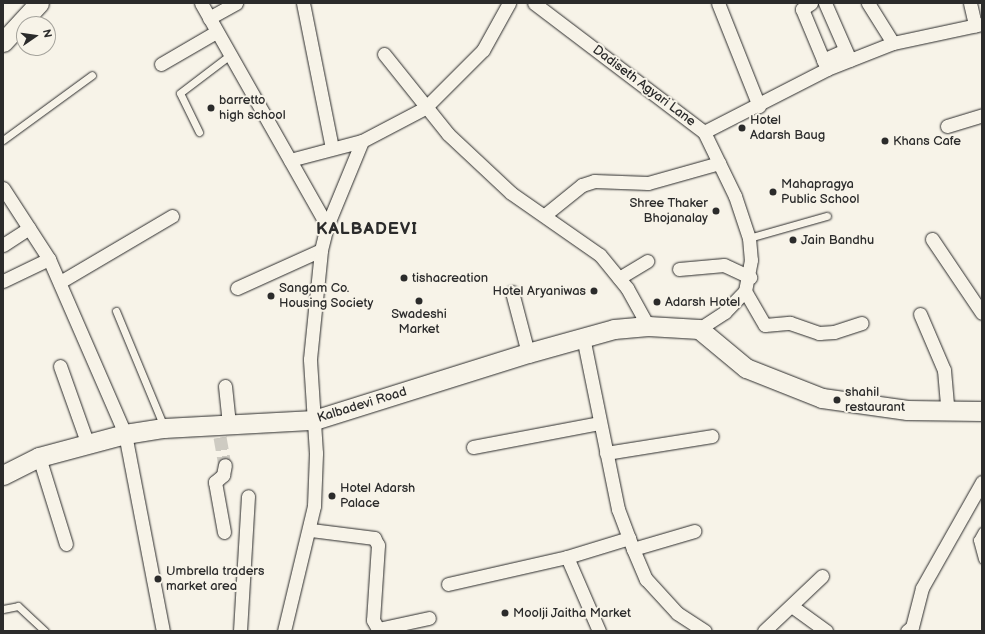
<!DOCTYPE html>
<html>
<head>
<meta charset="utf-8">
<style>
	body { margin:0 }
	#map { position:relative; width:985px; height:634px; overflow:hidden; background:#f7f3e8; font-family:"Balsamiq Sans",sans-serif }
	div>[style] { position:absolute }
	[style*='--x'] { left:calc(var(--x)*1px); top:calc(var(--y)*1px); width:calc(var(--w)*1px); rotate:calc(var(--a)*1deg) }
	.street-tunnel>* { height:13px; margin-top:-6.5px; transform-origin:0; background:repeating-linear-gradient(90deg,#cecbc2 0 13px,transparent 0 19px) }
	.roads { filter:drop-shadow(0 0 1px #2b2b2b) drop-shadow(0 0 1px #2b2b2b) }
	.lane>* { height:7px; margin:-3.5px; padding:0 3.5px; transform-origin:3.5px; border-radius:3.5px; background:#f7f3e8 }
	.street>* { height:13px; margin:-6.5px; padding:0 6.5px; transform-origin:6.5px; border-radius:6.5px; background:#f7f3e8 }
	.secondary>* { height:19px; margin:-9.5px; padding:0 9.5px; transform-origin:9.5px; border-radius:9.5px; background:#f7f3e8 }
	.dots>* { width:11px; height:11px; translate:-50% -50%; box-sizing:border-box; border:2px solid #f7f3e8; border-radius:50% }
	span { translate:-50% -50%; white-space:nowrap; text-align:center; line-height:1.15; -webkit-text-stroke:4px #f7f3e8; paint-order:stroke }
	.street-label { font-size:13px; color:#2b2b2b }
	.poi-label { font-size:13px; color:#2b2b2b }
	.left { translate:0 -50%; text-align:left }
	.right { translate:-100% -50%; text-align:right }
	.district-label { font-size:17px; color:#2b2b2b; font-weight:700; letter-spacing:1px }
	.frame { position:absolute; inset:0; border:4px solid #2b2b2b; pointer-events:none }
	.north { position:absolute; left:16px; top:16px; width:40px; height:40px; box-sizing:border-box; background:#f7f3e8; border:1px solid #a5a39c; border-radius:50%; rotate:77deg; font-size:11px; font-weight:700; line-height:16px; text-align:center; color:#2b2b2b }
	.north::after { content:''; display:block; margin:auto; width:14px; height:18px; background:#2b2b2b; clip-path:polygon(50% 0,100% 100%,50% 72%,0 100%) }
</style>
</head>
<body>
<div id="map">
	<div class="street-tunnel">
		<i style="--x:220;--y:437;--w:28;--a:80"></i>
	</div>
	<div class="roads">
		<div class="lane">
			<i style="--x:199;--y:132;--w:43;--a:-116"></i>
			<i style="--x:180;--y:93;--w:63;--a:-37.2"></i>
			<i style="--x:3;--y:140;--w:110;--a:-36.1"></i>
			<i style="--x:749;--y:238;--w:81;--a:-15.8"></i>
			<i style="--x:116;--y:311;--w:126;--a:67.5"></i>
			<i style="--x:982;--y:531;--w:10;--a:119"></i>
			<i style="--x:977;--y:540;--w:20;--a:75"></i>
			<i style="--x:3;--y:609;--w:15;--a:-11"></i>
			<i style="--x:18;--y:606;--w:37;--a:43"></i>
		</div>
		<div class="street">
			<i style="--x:201;--y:3;--w:256;--a:60.5"></i>
			<i style="--x:303;--y:3;--w:148;--a:78.7"></i>
			<i style="--x:534;--y:3;--w:213;--a:37.2"></i>
			<i style="--x:704;--y:132;--w:71;--a:64.2"></i>
			<i style="--x:735;--y:196;--w:44;--a:71.6"></i>
			<i style="--x:749;--y:238;--w:22;--a:85"></i>
			<i style="--x:751;--y:260;--w:32;--a:101"></i>
			<i style="--x:745;--y:291;--w:29;--a:134"></i>
			<i style="--x:725;--y:312;--w:31;--a:147"></i>
			<i style="--x:718;--y:3;--w:111;--a:68.3"></i>
			<i style="--x:811;--y:3;--w:11;--a:146"></i>
			<i style="--x:802;--y:9;--w:65;--a:67.4"></i>
			<i style="--x:825;--y:3;--w:62;--a:66.3"></i>
			<i style="--x:868;--y:3;--w:47;--a:58"></i>
			<i style="--x:970;--y:3;--w:23;--a:77"></i>
			<i style="--x:209;--y:18;--w:31;--a:-29"></i>
			<i style="--x:384;--y:54;--w:102;--a:51.3"></i>
			<i style="--x:448;--y:134;--w:86;--a:43.1"></i>
			<i style="--x:511;--y:193;--w:108;--a:34.9"></i>
			<i style="--x:600;--y:255;--w:43;--a:50.7"></i>
			<i style="--x:627;--y:288;--w:43;--a:61.1"></i>
			<i style="--x:823;--y:60;--w:24;--a:-24"></i>
			<i style="--x:161;--y:64;--w:64;--a:-30.2"></i>
			<i style="--x:947;--y:126;--w:37;--a:-17"></i>
			<i style="--x:704;--y:132;--w:138;--a:-27.1"></i>
			<i style="--x:827;--y:69;--w:71;--a:-21.5"></i>
			<i style="--x:893;--y:43;--w:91;--a:-12.1"></i>
			<i style="--x:290;--y:160;--w:74;--a:-14.8"></i>
			<i style="--x:362;--y:141;--w:71;--a:-27.6"></i>
			<i style="--x:425;--y:108;--w:82;--a:-45"></i>
			<i style="--x:483;--y:50;--w:54;--a:-61"></i>
			<i style="--x:3;--y:188;--w:85;--a:57.1"></i>
			<i style="--x:49;--y:259;--w:191;--a:66.5"></i>
			<i style="--x:125;--y:434;--w:201;--a:79.1"></i>
			<i style="--x:546;--y:214;--w:46;--a:-38.9"></i>
			<i style="--x:582;--y:185;--w:13;--a:-18"></i>
			<i style="--x:594;--y:181;--w:54;--a:2.1"></i>
			<i style="--x:648;--y:183;--w:74;--a:-15.7"></i>
			<i style="--x:932;--y:239;--w:89;--a:56"></i>
			<i style="--x:3;--y:245;--w:31;--a:-33"></i>
			<i style="--x:679;--y:269;--w:45;--a:-5.1"></i>
			<i style="--x:724;--y:265;--w:29;--a:25"></i>
			<i style="--x:619;--y:278;--w:33;--a:-31"></i>
			<i style="--x:3;--y:281;--w:51;--a:-25.6"></i>
			<i style="--x:60;--y:282;--w:130;--a:-30.5"></i>
			<i style="--x:237;--y:288;--w:92;--a:-24.3"></i>
			<i style="--x:745;--y:291;--w:39;--a:60"></i>
			<i style="--x:765;--y:325;--w:25;--a:-5"></i>
			<i style="--x:790;--y:323;--w:31;--a:19"></i>
			<i style="--x:819;--y:333;--w:15;--a:-4"></i>
			<i style="--x:834;--y:332;--w:29;--a:-18"></i>
			<i style="--x:512;--y:292;--w:63;--a:75.3"></i>
			<i style="--x:920;--y:314;--w:61;--a:66.8"></i>
			<i style="--x:944;--y:370;--w:38;--a:85"></i>
			<i style="--x:583;--y:337;--w:176;--a:78.5"></i>
			<i style="--x:618;--y:509;--w:43;--a:69.4"></i>
			<i style="--x:633;--y:549;--w:33;--a:67"></i>
			<i style="--x:646;--y:579;--w:46;--a:47.6"></i>
			<i style="--x:677;--y:613;--w:33;--a:33"></i>
			<i style="--x:60;--y:366;--w:81;--a:70.4"></i>
			<i style="--x:225;--y:386;--w:37;--a:84"></i>
			<i style="--x:473;--y:447;--w:128;--a:-10.8"></i>
			<i style="--x:606;--y:453;--w:107;--a:-9.1"></i>
			<i style="--x:39;--y:457;--w:91;--a:72.8"></i>
			<i style="--x:311;--y:530;--w:64;--a:7.2"></i>
			<i style="--x:374;--y:538;--w:8;--a:60"></i>
			<i style="--x:378;--y:545;--w:75;--a:93.8"></i>
			<i style="--x:373;--y:620;--w:10;--a:61"></i>
			<i style="--x:378;--y:629;--w:52;--a:-12.2"></i>
			<i style="--x:224;--y:532;--w:51;--a:-100.2"></i>
			<i style="--x:215;--y:482;--w:11;--a:-41"></i>
			<i style="--x:223;--y:475;--w:10;--a:-79"></i>
			<i style="--x:633;--y:549;--w:64;--a:-16.4"></i>
			<i style="--x:567;--y:557;--w:81;--a:66.6"></i>
			<i style="--x:448;--y:584;--w:122;--a:-12.8"></i>
			<i style="--x:567;--y:557;--w:65;--a:-17"></i>
			<i style="--x:793;--y:607;--w:41;--a:36"></i>
			<i style="--x:240;--y:631;--w:135;--a:-86.6"></i>
			<i style="--x:284;--y:631;--w:129;--a:-76.5"></i>
			<i style="--x:314;--y:506;--w:53;--a:-87.8"></i>
			<i style="--x:316;--y:453;--w:94;--a:-93.7"></i>
			<i style="--x:310;--y:359;--w:110;--a:-84.2"></i>
			<i style="--x:321;--y:250;--w:25;--a:-76"></i>
			<i style="--x:327;--y:226;--w:92;--a:-67.6"></i>
			<i style="--x:764;--y:631;--w:80;--a:-43.5"></i>
			<i style="--x:907;--y:631;--w:6;--a:-39"></i>
			<i style="--x:912;--y:627;--w:40;--a:-75.6"></i>
			<i style="--x:922;--y:588;--w:122;--a:-60.5"></i>
		</div>
		<div class="secondary">
			<i style="--x:3;--y:42;--w:53;--a:-47.3"></i>
			<i style="--x:3;--y:475;--w:40;--a:-26.6"></i>
			<i style="--x:39;--y:457;--w:89;--a:-15"></i>
			<i style="--x:125;--y:434;--w:39;--a:-9"></i>
			<i style="--x:164;--y:428;--w:150;--a:-3.1"></i>
			<i style="--x:314;--y:420;--w:224;--a:-17.4"></i>
			<i style="--x:528;--y:353;--w:89;--a:-15.6"></i>
			<i style="--x:614;--y:329;--w:34;--a:-5"></i>
			<i style="--x:648;--y:326;--w:51;--a:3.4"></i>
			<i style="--x:699;--y:329;--w:61;--a:39.7"></i>
			<i style="--x:746;--y:368;--w:82;--a:21.5"></i>
			<i style="--x:822;--y:398;--w:86;--a:8"></i>
			<i style="--x:907;--y:410;--w:75;--a:0.8"></i>
		</div>
	</div>
	<div class="dots">
		<i style="left:211px;top:108px;background:#2b2b2b"></i>
		<i style="left:742px;top:128px;background:#2b2b2b"></i>
		<i style="left:885px;top:141px;background:#2b2b2b"></i>
		<i style="left:773px;top:192px;background:#2b2b2b"></i>
		<i style="left:716px;top:211px;background:#2b2b2b"></i>
		<i style="left:793px;top:240px;background:#2b2b2b"></i>
		<i style="left:404px;top:278px;background:#2b2b2b"></i>
		<i style="left:594px;top:291px;background:#2b2b2b"></i>
		<i style="left:271px;top:296px;background:#2b2b2b"></i>
		<i style="left:419px;top:301px;background:#2b2b2b"></i>
		<i style="left:657px;top:302px;background:#2b2b2b"></i>
		<i style="left:837px;top:400px;background:#2b2b2b"></i>
		<i style="left:332px;top:496px;background:#2b2b2b"></i>
		<i style="left:158px;top:579px;background:#2b2b2b"></i>
		<i style="left:505px;top:613px;background:#2b2b2b"></i>
	</div>
	<div class="street-label">
		<span style="left:644px;top:86px;rotate:37deg">Dadiseth Agyari Lane</span>
		<span style="left:362px;top:405px;rotate:-17deg">Kalbadevi Road</span>
	</div>
	<div class="poi-label">
		<span class="left" style="left:219px;top:108px">barretto<br>high school</span>
		<span class="left" style="left:750px;top:128px">Hotel<br>Adarsh Baug</span>
		<span class="left" style="left:893px;top:141px">Khans Cafe</span>
		<span class="left" style="left:781px;top:192px">Mahapragya<br>Public School</span>
		<span class="right" style="left:708px;top:211px">Shree Thaker<br>Bhojanalay</span>
		<span class="left" style="left:801px;top:240px">Jain Bandhu</span>
		<span class="left" style="left:412px;top:278px">tishacreation</span>
		<span class="left" style="left:279px;top:296px">Sangam Co.<br>Housing Society</span>
		<span class="right" style="left:586px;top:291px">Hotel Aryaniwas</span>
		<span class="left" style="left:665px;top:302px">Adarsh Hotel</span>
		<span style="left:419px;top:322px">Swadeshi<br>Market</span>
		<span class="left" style="left:845px;top:400px">shahil<br>restaurant</span>
		<span class="left" style="left:340px;top:496px">Hotel Adarsh<br>Palace</span>
		<span class="left" style="left:166px;top:579px">Umbrella traders<br>market area</span>
		<span class="left" style="left:513px;top:613px">Moolji Jaitha Market</span>
	</div>
	<div class="district-label">
		<span style="left:367px;top:230px">KALBADEVI</span>
	</div>
	<div class="frame"></div>
	<div class="north">N</div>
</div>
</body>
</html>
